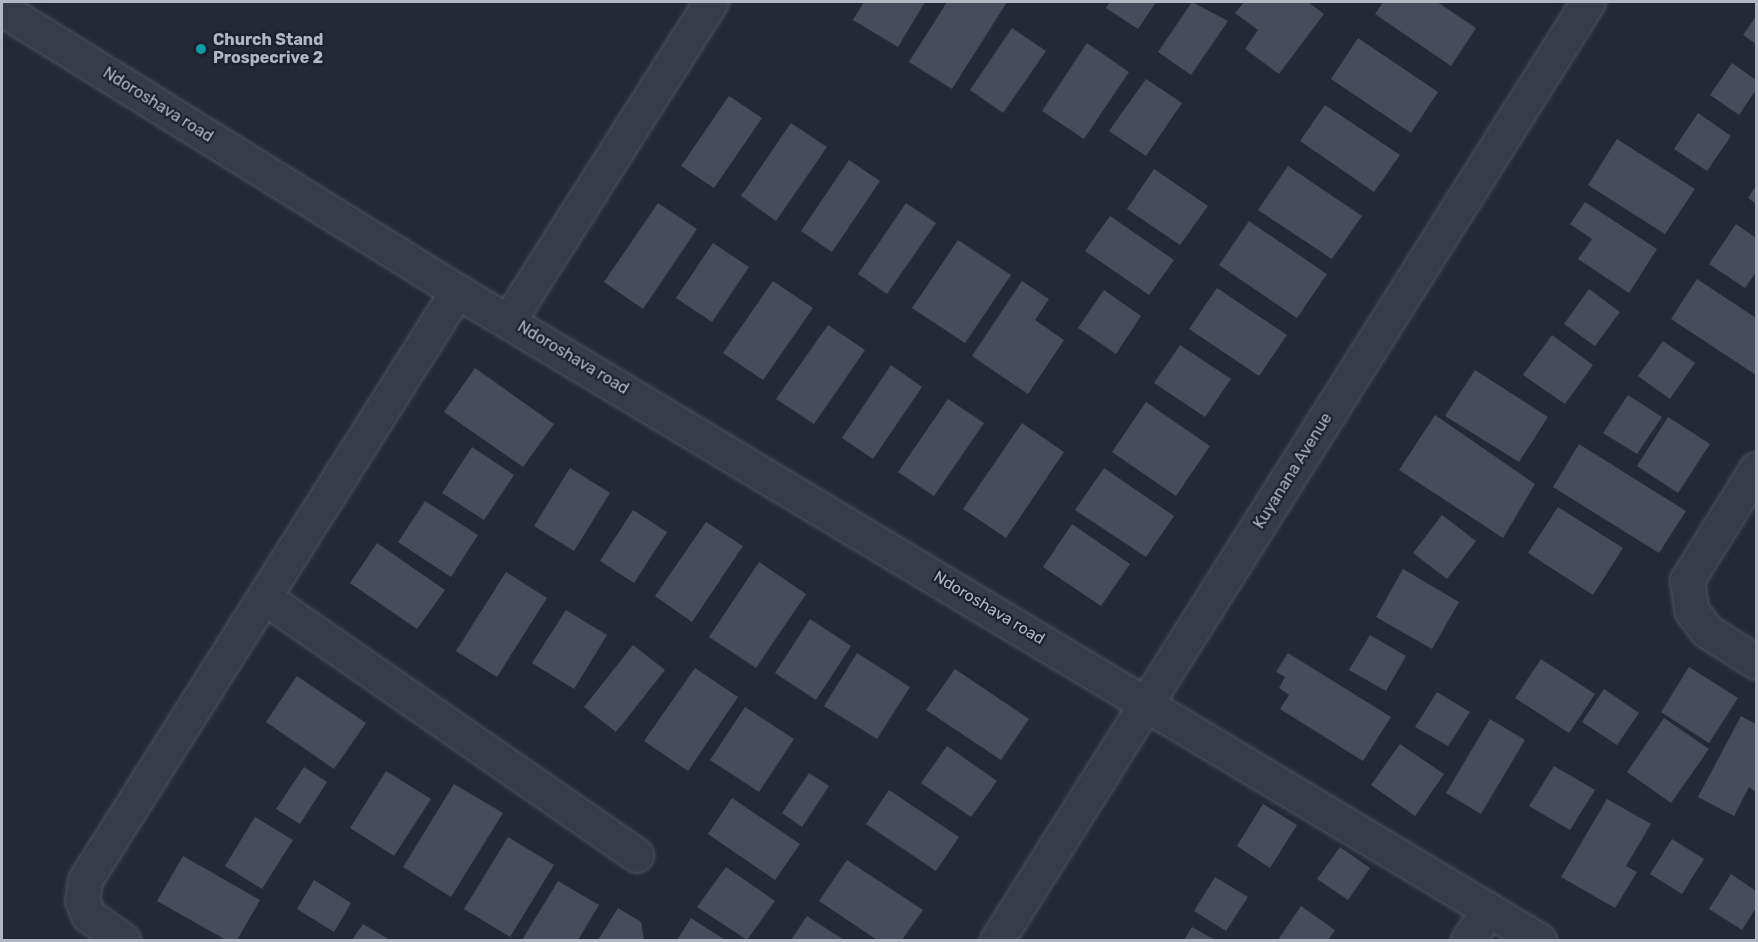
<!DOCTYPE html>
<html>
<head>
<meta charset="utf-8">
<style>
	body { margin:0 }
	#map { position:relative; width:1758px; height:942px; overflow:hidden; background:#242937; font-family:Rubik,sans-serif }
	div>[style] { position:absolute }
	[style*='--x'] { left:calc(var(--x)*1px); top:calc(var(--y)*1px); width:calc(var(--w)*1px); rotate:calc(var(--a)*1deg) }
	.building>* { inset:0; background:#464c5b }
	.roads { filter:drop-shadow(0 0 2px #4f545f) drop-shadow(0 0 2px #4f545f) }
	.street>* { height:33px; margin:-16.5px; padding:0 16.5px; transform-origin:16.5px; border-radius:16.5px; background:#373c47 }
	.dots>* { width:16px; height:16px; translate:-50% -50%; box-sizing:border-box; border:3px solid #1d212c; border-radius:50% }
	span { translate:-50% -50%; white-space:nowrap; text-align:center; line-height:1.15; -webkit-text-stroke:4.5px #1d212c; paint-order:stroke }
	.poi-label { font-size:16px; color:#b2b7c3; font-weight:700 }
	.left { translate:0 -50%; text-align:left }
	.street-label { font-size:16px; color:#b2b7c3 }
	.frame { position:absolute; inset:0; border:3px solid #b2b7c3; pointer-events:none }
</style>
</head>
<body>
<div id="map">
	<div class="building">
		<i style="clip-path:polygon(864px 2px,925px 2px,898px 47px,853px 20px)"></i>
		<i style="clip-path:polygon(947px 2px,1007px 2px,952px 89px,909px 62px)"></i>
		<i style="clip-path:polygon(1110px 2px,1156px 2px,1138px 29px,1106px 8px)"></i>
		<i style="clip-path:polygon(1192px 2px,1228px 21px,1191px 75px,1158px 52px)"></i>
		<i style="clip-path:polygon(1244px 2px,1308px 2px,1324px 14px,1279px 74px,1245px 49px,1258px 30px,1235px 13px)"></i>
		<i style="clip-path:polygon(1383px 2px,1437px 2px,1476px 28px,1451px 66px,1375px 14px)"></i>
		<i style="clip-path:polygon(1756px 16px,1756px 44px,1743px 35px)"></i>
		<i style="clip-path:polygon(1012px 28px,1046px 51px,1003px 113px,970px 90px)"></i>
		<i style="clip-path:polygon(1358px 38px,1438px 92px,1411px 133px,1331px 79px)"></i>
		<i style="clip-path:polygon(1087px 43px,1129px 72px,1084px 139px,1042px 111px)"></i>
		<i style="clip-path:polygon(1732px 63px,1756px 80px,1756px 90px,1739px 115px,1710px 95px)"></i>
		<i style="clip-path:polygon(1146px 79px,1182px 103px,1146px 156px,1109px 131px)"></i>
		<i style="clip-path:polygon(729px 96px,762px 118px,714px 188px,681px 166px)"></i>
		<i style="clip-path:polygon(1325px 105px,1400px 155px,1374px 192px,1300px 141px)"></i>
		<i style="clip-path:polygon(1698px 113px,1731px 136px,1707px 171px,1674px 149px)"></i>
		<i style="clip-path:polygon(791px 123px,827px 147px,776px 221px,741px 196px)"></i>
		<i style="clip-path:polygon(1617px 139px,1695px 189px,1665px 234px,1588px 185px)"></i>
		<i style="clip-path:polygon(849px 160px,880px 181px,832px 252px,801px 231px)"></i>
		<i style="clip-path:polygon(1288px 166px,1362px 216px,1332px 259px,1258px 210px)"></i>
		<i style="clip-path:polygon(1154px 169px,1208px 206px,1180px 245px,1127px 209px)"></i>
		<i style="clip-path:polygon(1756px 186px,1756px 204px,1748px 198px)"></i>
		<i style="clip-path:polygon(1585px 202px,1657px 249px,1629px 293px,1578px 259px,1592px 239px,1570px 224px)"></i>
		<i style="clip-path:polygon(658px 203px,697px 229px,643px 309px,604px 282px)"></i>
		<i style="clip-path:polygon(906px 203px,936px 223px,887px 294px,858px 274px)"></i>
		<i style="clip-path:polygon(1110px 216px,1174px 260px,1149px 295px,1085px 251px)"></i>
		<i style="clip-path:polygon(1249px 221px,1327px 274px,1297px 318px,1219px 265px)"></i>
		<i style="clip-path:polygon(1736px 224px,1756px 238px,1756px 272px,1745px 288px,1709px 264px)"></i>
		<i style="clip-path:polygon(958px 240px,1011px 275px,965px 343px,912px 308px)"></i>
		<i style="clip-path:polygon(713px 243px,749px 267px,712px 322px,676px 298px)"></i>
		<i style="clip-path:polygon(1697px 279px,1756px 318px,1756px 375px,1671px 319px)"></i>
		<i style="clip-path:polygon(773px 281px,813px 308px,763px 380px,723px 353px)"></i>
		<i style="clip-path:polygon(1022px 281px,1049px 299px,1035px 320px,1064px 340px,1028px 394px,972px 356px)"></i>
		<i style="clip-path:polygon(1217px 288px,1287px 335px,1259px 376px,1189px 329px)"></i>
		<i style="clip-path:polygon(1589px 289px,1620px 312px,1595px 346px,1564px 324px)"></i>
		<i style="clip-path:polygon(1104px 290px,1141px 316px,1116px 354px,1078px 328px)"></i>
		<i style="clip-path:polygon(828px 325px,865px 350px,814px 424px,776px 399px)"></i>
		<i style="clip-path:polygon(1552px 335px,1593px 365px,1565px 404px,1523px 375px)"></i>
		<i style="clip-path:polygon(1663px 341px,1695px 363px,1670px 399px,1638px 376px)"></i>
		<i style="clip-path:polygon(1180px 345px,1231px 379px,1205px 417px,1154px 383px)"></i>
		<i style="clip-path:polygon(891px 365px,922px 387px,873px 459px,842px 438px)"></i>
		<i style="clip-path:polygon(475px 368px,554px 424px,523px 467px,444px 412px)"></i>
		<i style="clip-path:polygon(1475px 370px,1548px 417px,1519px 462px,1445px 416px)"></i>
		<i style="clip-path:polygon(1628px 395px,1662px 417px,1637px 454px,1603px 433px)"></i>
		<i style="clip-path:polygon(948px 399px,984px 423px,934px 496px,898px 472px)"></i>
		<i style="clip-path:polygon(1146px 402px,1210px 446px,1176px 496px,1112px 452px)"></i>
		<i style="clip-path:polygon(1435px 415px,1535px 484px,1503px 538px,1399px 470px)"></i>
		<i style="clip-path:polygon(1668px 417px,1710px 444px,1678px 493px,1637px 466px)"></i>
		<i style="clip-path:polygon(1022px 423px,1064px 452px,1006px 538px,963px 509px)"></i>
		<i style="clip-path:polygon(1579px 444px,1686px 511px,1659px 553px,1553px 487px)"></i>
		<i style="clip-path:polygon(472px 447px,514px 475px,484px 520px,442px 493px)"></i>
		<i style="clip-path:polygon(570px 468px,610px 493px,574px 551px,534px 526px)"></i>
		<i style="clip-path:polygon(1104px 468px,1174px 516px,1146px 557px,1075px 510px)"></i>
		<i style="clip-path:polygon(425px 501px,478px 535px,451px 577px,398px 542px)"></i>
		<i style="clip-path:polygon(1558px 507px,1623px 548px,1593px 595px,1528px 553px)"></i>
		<i style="clip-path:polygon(633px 510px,667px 532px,634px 583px,600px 561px)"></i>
		<i style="clip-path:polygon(1442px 515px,1476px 541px,1447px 579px,1413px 553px)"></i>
		<i style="clip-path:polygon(706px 522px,743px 546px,692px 622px,655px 596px)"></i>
		<i style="clip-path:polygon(1072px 524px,1130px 564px,1101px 606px,1043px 567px)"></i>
		<i style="clip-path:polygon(377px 543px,445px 590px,417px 629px,350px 583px)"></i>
		<i style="clip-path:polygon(759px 562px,806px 594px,756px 668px,709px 637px)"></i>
		<i style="clip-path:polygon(1403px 569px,1459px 602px,1432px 649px,1376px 617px)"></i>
		<i style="clip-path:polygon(506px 572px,547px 598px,497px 677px,456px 651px)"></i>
		<i style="clip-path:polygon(566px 610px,607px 635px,574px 689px,532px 663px)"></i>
		<i style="clip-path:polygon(810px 619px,851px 646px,816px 700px,775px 673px)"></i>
		<i style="clip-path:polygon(1370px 635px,1406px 656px,1386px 691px,1349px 670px)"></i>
		<i style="clip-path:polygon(633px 645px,665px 670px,616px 732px,584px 707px)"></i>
		<i style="clip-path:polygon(857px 653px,910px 687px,877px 739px,824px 706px)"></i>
		<i style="clip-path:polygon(1288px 653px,1391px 717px,1363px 761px,1280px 709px,1289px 695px,1279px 688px,1285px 677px,1276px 672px)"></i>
		<i style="clip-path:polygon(1541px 659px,1595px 694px,1569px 733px,1515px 698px)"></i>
		<i style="clip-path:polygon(1689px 667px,1738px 698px,1709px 743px,1661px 712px)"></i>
		<i style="clip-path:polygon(695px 668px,738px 697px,688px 771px,644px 741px)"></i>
		<i style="clip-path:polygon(955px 669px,1029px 719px,1001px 760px,926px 710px)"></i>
		<i style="clip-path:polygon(297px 676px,366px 723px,334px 769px,266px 722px)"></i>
		<i style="clip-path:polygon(1604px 689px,1639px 713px,1617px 745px,1582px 722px)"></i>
		<i style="clip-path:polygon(1437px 692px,1470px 712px,1448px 746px,1415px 727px)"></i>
		<i style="clip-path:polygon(745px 707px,794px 739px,759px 792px,710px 760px)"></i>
		<i style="clip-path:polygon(1741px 716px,1756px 724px,1756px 792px,1749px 787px,1734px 816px,1698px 797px)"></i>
		<i style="clip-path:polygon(1664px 718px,1709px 749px,1671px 803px,1627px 772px)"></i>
		<i style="clip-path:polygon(1490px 719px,1525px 740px,1481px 814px,1446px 793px)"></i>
		<i style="clip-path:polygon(1400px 744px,1444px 774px,1415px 816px,1371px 785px)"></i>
		<i style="clip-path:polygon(947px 746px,997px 781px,971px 817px,921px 783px)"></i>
		<i style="clip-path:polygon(1554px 766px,1595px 790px,1570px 830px,1529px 806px)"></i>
		<i style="clip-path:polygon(304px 767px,327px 782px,300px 824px,276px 809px)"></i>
		<i style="clip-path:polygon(386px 771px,431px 799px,394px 856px,350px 828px)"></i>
		<i style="clip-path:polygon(809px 773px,829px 786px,802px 827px,782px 813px)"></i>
		<i style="clip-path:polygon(454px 784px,503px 813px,451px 897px,403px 867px)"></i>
		<i style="clip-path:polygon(889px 790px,959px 837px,936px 871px,866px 824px)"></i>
		<i style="clip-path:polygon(732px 798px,800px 844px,775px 880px,708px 834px)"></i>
		<i style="clip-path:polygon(1607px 799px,1651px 824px,1626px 866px,1637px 872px,1615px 908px,1561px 877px)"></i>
		<i style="clip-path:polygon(1263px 804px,1297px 825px,1270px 868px,1237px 846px)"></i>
		<i style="clip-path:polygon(255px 817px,293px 840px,262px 889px,225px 866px)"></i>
		<i style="clip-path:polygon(508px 837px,554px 865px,510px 937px,464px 909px)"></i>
		<i style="clip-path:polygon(1672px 839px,1704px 859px,1682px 894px,1650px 874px)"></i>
		<i style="clip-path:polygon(1340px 847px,1370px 868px,1348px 900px,1317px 879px)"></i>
		<i style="clip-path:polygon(183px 856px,260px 900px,237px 940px,226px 940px,157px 901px)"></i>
		<i style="clip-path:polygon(847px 860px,923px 910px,902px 940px,877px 940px,819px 901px)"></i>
		<i style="clip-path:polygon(726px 867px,775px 901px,747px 940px,697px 907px)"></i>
		<i style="clip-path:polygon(1731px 874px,1756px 891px,1756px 908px,1742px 930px,1709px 909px)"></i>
		<i style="clip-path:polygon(1215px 877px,1248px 897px,1226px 931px,1194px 911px)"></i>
		<i style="clip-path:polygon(314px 880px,351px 903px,334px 932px,297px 909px)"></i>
		<i style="clip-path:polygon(558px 881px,599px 905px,578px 940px,522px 940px)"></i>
		<i style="clip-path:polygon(1301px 906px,1335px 930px,1328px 940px,1278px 940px)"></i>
		<i style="clip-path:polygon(618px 908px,641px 922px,644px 940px,598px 940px)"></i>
		<i style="clip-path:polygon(807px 916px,844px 940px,791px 940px)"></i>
		<i style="clip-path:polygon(691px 918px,725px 940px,677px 940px)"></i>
		<i style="clip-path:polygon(363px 924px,390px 940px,352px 940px)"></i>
		<i style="clip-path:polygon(1192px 927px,1215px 940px,1184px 940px)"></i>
	</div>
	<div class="roads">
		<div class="street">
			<i style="--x:2;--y:9;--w:535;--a:31.79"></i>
			<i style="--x:457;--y:291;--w:1262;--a:30.96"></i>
			<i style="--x:509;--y:320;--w:377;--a:-57.6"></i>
			<i style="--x:1756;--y:469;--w:131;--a:121.9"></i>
			<i style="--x:1687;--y:580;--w:30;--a:82"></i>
			<i style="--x:1691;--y:610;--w:26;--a:53"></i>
			<i style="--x:1707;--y:631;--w:58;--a:32.3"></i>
			<i style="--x:264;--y:597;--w:453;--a:34.7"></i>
			<i style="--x:123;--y:940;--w:43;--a:-144.5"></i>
			<i style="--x:88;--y:915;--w:16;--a:-112"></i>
			<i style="--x:82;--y:900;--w:20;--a:-81"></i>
			<i style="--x:85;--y:880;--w:697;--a:-57.72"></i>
			<i style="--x:997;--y:940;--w:1109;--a:-57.79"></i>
			<i style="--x:1468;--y:940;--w:37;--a:-56"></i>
		</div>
	</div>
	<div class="dots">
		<i style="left:201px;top:49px;background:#0f9aa8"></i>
	</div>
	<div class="poi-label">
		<span class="left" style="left:213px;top:49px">Church Stand<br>Prospecrive 2</span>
	</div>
	<div class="street-label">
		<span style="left:158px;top:105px;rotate:32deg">Ndoroshava road</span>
		<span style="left:573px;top:358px;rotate:31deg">Ndoroshava road</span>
		<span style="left:1293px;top:471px;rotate:-58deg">Kuyanana Avenue</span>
		<span style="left:989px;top:608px;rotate:31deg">Ndoroshava road</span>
	</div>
	<div class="frame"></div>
</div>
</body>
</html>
